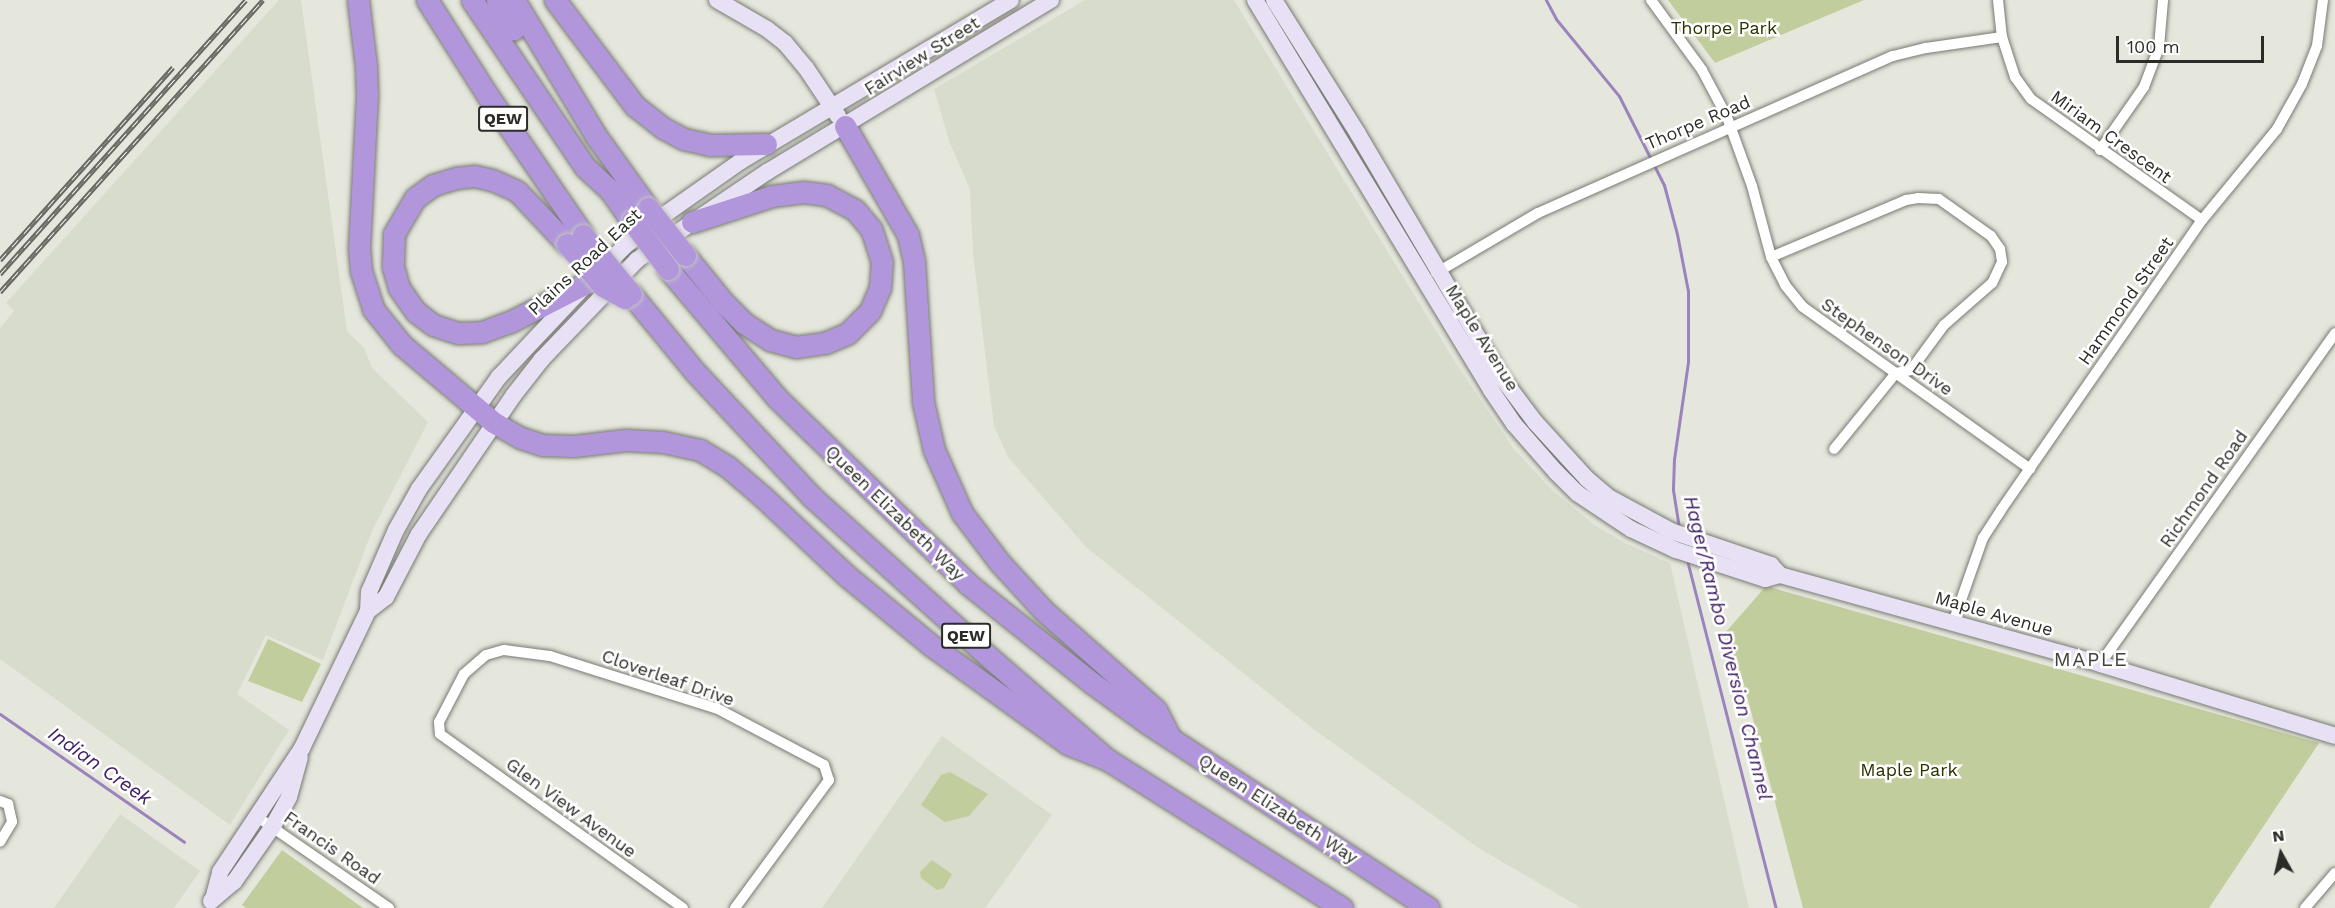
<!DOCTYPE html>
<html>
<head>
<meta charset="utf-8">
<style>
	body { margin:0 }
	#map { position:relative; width:2335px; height:908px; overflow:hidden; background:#e5e7dd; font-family:"Work Sans",sans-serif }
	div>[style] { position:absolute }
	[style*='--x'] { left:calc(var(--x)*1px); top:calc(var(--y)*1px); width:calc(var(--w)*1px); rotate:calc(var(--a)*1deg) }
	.built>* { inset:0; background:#d8dccc }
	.green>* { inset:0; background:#c1cd9c }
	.stream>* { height:3px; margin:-1.5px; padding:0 1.5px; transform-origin:1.5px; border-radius:1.5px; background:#9b84be }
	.roads { filter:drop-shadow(0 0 2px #787b72) drop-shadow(0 0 2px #787b72) }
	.street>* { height:10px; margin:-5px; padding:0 5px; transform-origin:5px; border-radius:5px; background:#fff }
	.secondary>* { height:16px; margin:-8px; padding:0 8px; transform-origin:8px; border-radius:8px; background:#e8e0f4 }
	.highway>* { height:21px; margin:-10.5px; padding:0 10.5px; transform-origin:10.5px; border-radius:10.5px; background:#b196dc }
	.rail>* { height:5px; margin-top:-2.5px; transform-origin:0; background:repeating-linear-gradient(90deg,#fff 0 9px,#676862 0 18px); box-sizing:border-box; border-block:2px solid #676862 }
	.bridges { filter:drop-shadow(0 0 2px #c4c4c3) drop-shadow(0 0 2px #c4c4c3) }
	.highway-bridge>* { height:21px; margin:-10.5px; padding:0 10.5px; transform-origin:10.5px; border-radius:10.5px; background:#b196dc }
	span { translate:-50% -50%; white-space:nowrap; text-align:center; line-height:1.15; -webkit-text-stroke:5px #fff; paint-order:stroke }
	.shield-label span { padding:2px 4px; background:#fff; border:2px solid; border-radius:4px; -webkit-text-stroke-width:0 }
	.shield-label { font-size:16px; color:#2b2c28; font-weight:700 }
	.park-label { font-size:18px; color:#2a3200 }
	.street-label { font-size:18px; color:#2b2c28 }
	.water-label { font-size:20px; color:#412066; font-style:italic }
	.neighbourhood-label { font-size:20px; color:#41433b; letter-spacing:1.5px }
	.north { position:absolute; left:2251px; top:824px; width:60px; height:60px; -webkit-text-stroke:4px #fff; paint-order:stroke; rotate:352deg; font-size:16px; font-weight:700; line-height:24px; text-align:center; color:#2b2c28 }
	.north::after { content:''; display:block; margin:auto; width:21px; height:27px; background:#2b2c28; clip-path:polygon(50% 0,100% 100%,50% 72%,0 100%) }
	.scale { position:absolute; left:2116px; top:36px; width:148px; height:27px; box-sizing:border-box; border:3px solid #2b2c28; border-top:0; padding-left:8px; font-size:18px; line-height:21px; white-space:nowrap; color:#2b2c28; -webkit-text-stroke:4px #fff; paint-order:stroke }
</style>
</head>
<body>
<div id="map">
	<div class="built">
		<i style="clip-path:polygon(279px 0,301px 0,347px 331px,364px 348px,372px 368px,428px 422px,372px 531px,323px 660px,266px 635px,237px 694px,289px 730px,230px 825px,0 659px,0 328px,14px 311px,6px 303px)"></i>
		<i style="clip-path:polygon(1085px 0,1234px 0,1457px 365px,1513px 448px,1552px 490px,1596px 526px,1627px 544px,1670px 563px,1749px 908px,1581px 908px,1477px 847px,1312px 728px,1086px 547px,1008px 457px,994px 426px,973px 254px,970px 189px,949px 141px,934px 89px)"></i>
		<i style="clip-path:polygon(942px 736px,1052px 815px,985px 908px,822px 908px)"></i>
		<i style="clip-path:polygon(120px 814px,200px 871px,174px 908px,54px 908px)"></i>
	</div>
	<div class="green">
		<i style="clip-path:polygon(1668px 0,1864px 0,1715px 63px)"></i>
		<i style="clip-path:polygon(1766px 586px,2319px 743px,2209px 908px,1803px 908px,1743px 681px,1725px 633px)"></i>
		<i style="clip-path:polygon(268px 639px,321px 664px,302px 702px,248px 681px)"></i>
		<i style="clip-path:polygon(950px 772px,988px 794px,969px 816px,945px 822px,921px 805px,941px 775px)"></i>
		<i style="clip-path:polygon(282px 850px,363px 908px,246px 908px,242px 905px)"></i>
		<i style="clip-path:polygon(932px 860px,952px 874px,944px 888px,937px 890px,921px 878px,920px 872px)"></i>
	</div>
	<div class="stream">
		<i style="--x:1546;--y:0;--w:21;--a:62"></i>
		<i style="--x:1556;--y:19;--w:99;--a:50.7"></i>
		<i style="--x:1619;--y:96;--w:100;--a:63.2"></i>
		<i style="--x:1664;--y:185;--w:51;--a:75.1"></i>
		<i style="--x:1677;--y:234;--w:58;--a:79.1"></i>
		<i style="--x:1688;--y:291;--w:71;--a:90"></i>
		<i style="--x:1688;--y:362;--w:98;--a:98.2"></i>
		<i style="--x:1674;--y:459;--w:31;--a:92"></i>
		<i style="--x:1673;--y:490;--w:38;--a:81"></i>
		<i style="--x:1687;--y:560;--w:359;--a:75.7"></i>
		<i style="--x:0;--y:714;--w:224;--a:34.8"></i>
	</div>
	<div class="roads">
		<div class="street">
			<i style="--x:1651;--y:0;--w:87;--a:53.9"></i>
			<i style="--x:1702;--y:70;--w:53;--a:62"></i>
			<i style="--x:1727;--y:117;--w:73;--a:70.1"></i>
			<i style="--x:1752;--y:186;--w:73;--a:75"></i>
			<i style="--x:1771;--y:257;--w:31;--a:63"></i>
			<i style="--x:1785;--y:285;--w:28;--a:51"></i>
			<i style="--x:1803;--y:307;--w:279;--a:35.5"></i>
			<i style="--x:1998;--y:0;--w:37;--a:84"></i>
			<i style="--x:2002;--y:37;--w:42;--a:72"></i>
			<i style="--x:2015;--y:77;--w:27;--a:54"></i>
			<i style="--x:2031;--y:99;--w:209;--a:35.3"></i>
			<i style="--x:2100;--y:150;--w:77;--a:-55.1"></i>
			<i style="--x:2144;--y:87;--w:43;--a:-69.4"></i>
			<i style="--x:2159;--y:47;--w:47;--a:-85.1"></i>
			<i style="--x:1771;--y:257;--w:147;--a:-22.9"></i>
			<i style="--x:1906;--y:200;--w:12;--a:-9"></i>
			<i style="--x:1918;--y:198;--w:21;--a:3"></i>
			<i style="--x:1939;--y:199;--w:64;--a:35.4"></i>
			<i style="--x:1991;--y:236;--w:16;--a:55"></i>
			<i style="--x:2000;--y:249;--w:13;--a:81"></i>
			<i style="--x:2002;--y:262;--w:23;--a:115"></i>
			<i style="--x:1992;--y:283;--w:64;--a:138.8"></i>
			<i style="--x:1944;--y:325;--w:56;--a:126.3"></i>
			<i style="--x:1911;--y:370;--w:15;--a:169"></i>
			<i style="--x:1896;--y:373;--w:98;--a:129.2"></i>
			<i style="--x:1436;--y:273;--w:118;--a:-30.5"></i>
			<i style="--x:1538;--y:213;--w:388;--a:-23.9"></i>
			<i style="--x:1893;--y:56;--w:34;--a:-14"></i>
			<i style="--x:1926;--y:48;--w:77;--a:-8.2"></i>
			<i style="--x:1953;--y:623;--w:90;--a:-70.6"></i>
			<i style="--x:1983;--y:538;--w:33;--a:-57"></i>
			<i style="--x:2001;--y:510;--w:353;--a:-55.3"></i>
			<i style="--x:2202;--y:220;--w:118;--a:-50.5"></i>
			<i style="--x:2277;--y:129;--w:51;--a:-60.9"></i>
			<i style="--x:2302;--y:84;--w:41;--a:-68.5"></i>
			<i style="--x:2317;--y:46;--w:46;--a:-82.6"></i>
			<i style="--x:2100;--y:664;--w:406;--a:-54.6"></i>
			<i style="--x:0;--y:801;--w:9;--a:21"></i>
			<i style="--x:8;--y:804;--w:18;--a:77"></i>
			<i style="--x:12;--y:822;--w:23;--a:121"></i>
			<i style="--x:256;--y:816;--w:162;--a:34.7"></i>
			<i style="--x:683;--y:908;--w:299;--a:-144.4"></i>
			<i style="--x:440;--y:734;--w:12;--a:-95"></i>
			<i style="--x:439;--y:722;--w:54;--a:-62.5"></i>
			<i style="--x:464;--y:674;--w:29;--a:-41"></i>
			<i style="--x:486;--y:655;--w:19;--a:-16"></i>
			<i style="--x:504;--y:650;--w:46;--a:7.4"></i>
			<i style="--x:550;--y:656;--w:176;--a:17.5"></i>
			<i style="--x:718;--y:709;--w:120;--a:27.8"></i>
			<i style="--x:824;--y:765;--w:16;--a:72"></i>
			<i style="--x:829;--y:780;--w:159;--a:126.3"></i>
			<i style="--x:2305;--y:908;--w:46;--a:-49.4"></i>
		</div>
		<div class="secondary">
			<i style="--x:717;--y:0;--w:58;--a:30.1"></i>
			<i style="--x:767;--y:29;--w:23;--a:38"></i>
			<i style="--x:785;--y:43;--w:33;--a:50"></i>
			<i style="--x:806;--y:68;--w:58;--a:56.3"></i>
			<i style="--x:1255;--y:0;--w:456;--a:58.8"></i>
			<i style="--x:1491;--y:390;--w:41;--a:55.9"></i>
			<i style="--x:1514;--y:424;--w:64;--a:48.8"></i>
			<i style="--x:1556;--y:472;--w:30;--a:45"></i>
			<i style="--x:1577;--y:493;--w:65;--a:33.7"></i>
			<i style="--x:1631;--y:529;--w:50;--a:25"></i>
			<i style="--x:1676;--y:550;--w:94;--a:18"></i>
			<i style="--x:1765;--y:579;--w:16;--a:-15"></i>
			<i style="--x:1274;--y:0;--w:158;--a:57.9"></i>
			<i style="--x:1358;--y:134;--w:283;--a:59.5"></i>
			<i style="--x:1502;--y:378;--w:55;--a:53.1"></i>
			<i style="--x:1535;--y:422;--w:77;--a:47.6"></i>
			<i style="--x:1587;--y:479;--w:30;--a:40"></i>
			<i style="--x:1610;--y:498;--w:69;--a:28.4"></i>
			<i style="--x:1671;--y:531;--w:106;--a:18.8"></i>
			<i style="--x:1771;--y:565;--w:13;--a:48"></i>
			<i style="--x:1780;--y:575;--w:332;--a:15.5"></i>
			<i style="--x:2100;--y:664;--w:246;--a:17"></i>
			<i style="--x:599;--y:272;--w:37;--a:-45"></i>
			<i style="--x:625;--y:246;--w:53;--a:-38.2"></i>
			<i style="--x:667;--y:213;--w:90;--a:-35.1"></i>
			<i style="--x:741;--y:161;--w:314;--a:-30.8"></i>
			<i style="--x:368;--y:611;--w:23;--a:-38"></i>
			<i style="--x:386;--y:597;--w:71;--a:-62.4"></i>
			<i style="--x:419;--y:534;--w:167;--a:-55.7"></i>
			<i style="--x:513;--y:396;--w:47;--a:-51.9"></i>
			<i style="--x:542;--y:359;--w:137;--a:-46.2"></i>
			<i style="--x:637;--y:260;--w:157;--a:-34.1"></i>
			<i style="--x:767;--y:172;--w:332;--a:-31.2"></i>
			<i style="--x:213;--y:899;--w:28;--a:-75"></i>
			<i style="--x:220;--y:872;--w:149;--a:-56.5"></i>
			<i style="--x:302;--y:748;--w:152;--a:-64.3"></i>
			<i style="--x:368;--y:611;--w:19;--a:-87"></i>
			<i style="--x:369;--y:592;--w:68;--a:-66.5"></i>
			<i style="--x:396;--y:530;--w:47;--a:-60.7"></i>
			<i style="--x:419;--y:489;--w:138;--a:-54.5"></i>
			<i style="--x:499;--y:377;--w:120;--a:-46.7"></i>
			<i style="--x:211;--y:901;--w:30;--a:-40"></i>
			<i style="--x:234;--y:882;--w:68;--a:-55.1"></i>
			<i style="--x:273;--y:826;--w:33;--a:-61"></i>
			<i style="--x:289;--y:797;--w:41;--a:-74.6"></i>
		</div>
		<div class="highway">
			<i style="--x:358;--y:0;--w:66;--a:83.1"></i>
			<i style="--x:366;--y:66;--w:30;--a:88"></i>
			<i style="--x:367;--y:96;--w:152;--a:93"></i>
			<i style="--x:359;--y:248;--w:23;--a:85"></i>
			<i style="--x:361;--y:271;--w:40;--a:72"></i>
			<i style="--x:373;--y:309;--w:46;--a:51.1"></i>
			<i style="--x:402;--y:345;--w:119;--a:40.2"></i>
			<i style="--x:493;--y:422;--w:32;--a:30"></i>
			<i style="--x:521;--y:438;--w:22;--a:18"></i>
			<i style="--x:542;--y:445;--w:32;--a:2"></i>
			<i style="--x:574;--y:446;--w:52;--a:-6.6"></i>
			<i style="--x:626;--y:440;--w:37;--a:3"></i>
			<i style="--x:663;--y:442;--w:38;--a:12"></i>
			<i style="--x:700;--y:450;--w:33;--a:31"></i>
			<i style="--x:728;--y:467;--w:45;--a:40.5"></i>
			<i style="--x:762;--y:496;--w:117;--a:43.3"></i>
			<i style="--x:847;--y:576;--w:110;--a:39.5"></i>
			<i style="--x:932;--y:646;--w:168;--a:35.8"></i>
			<i style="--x:1068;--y:744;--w:43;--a:21.8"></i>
			<i style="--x:427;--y:0;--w:114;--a:57.6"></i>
			<i style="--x:488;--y:96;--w:168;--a:55.6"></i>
			<i style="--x:472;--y:0;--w:202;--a:55.9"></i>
			<i style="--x:585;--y:167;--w:34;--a:43"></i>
			<i style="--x:610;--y:190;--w:38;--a:55"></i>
			<i style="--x:497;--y:0;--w:34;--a:60"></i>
			<i style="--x:514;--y:0;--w:159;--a:58.9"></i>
			<i style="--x:596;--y:136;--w:89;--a:54.2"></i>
			<i style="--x:555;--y:0;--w:133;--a:53"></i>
			<i style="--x:635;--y:106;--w:36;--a:38"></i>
			<i style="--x:663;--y:128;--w:24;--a:28"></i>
			<i style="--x:684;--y:139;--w:26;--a:13"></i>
			<i style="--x:709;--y:145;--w:57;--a:-1"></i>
			<i style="--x:845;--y:126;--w:126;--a:60"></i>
			<i style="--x:908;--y:235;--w:27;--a:77"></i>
			<i style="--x:914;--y:261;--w:141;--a:86.3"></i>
			<i style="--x:923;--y:402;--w:49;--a:77.1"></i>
			<i style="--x:934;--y:450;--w:69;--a:66"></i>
			<i style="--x:962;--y:513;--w:63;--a:52.8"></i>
			<i style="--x:1000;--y:563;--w:64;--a:47.5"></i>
			<i style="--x:1043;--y:610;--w:151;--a:41.5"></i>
			<i style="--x:1156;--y:710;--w:30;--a:63"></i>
			<i style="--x:567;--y:244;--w:73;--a:-133.3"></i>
			<i style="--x:517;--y:191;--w:27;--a:-156"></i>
			<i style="--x:492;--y:180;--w:18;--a:-167"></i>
			<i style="--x:474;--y:176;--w:18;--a:174"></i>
			<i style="--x:456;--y:178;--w:24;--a:163"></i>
			<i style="--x:433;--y:185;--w:22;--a:144"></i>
			<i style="--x:415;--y:198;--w:42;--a:120.3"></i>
			<i style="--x:394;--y:234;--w:33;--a:92"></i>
			<i style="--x:393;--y:267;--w:22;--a:74"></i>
			<i style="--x:399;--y:288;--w:29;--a:55"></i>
			<i style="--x:416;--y:312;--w:21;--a:37"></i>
			<i style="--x:433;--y:325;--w:26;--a:18"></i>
			<i style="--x:458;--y:333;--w:24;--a:-2"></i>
			<i style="--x:482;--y:332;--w:30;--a:-20"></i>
			<i style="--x:510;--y:322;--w:88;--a:-27.1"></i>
			<i style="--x:685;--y:255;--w:60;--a:51"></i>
			<i style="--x:723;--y:302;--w:30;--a:45"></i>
			<i style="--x:744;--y:323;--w:31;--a:33"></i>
			<i style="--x:770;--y:340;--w:27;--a:15"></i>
			<i style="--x:796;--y:347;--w:29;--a:-8"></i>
			<i style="--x:825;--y:343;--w:25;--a:-23"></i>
			<i style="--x:848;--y:333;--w:31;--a:-45"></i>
			<i style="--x:870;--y:311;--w:25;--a:-67"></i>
			<i style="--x:880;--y:288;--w:26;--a:-86"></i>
			<i style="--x:882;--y:262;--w:35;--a:-108"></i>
			<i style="--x:871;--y:229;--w:25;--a:-130"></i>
			<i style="--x:855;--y:210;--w:32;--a:-152"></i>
			<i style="--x:827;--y:195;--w:23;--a:-173"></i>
			<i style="--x:804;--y:192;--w:32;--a:173"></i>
			<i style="--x:772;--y:196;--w:84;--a:162"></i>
			<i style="--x:668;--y:269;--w:169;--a:49.8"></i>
			<i style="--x:777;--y:398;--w:267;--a:44.2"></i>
			<i style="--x:968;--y:584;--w:159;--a:38.6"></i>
			<i style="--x:1092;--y:683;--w:68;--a:36"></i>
			<i style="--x:1147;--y:723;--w:337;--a:33.3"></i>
			<i style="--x:631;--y:294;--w:102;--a:50.6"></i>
			<i style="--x:696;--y:373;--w:170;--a:46.9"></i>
			<i style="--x:812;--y:497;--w:249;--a:42.1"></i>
			<i style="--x:997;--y:664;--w:147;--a:40.9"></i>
			<i style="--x:1108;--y:760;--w:277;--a:32.3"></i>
		</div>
	</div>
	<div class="rail">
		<i style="--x:0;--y:260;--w:259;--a:-48.1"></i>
		<i style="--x:0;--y:274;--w:368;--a:-48.1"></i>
		<i style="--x:0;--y:292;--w:393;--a:-48"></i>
	</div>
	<div class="bridges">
		<div class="highway-bridge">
			<i style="--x:648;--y:208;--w:60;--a:51.8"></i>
			<i style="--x:632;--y:221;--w:60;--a:53.1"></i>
			<i style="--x:583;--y:235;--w:76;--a:50.9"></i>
			<i style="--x:567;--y:244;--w:55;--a:49.4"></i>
			<i style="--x:603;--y:286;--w:25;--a:29"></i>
		</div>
	</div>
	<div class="shield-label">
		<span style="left:503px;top:119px">QEW</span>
		<span style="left:966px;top:636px">QEW</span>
	</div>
	<div class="park-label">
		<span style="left:1724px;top:28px">Thorpe Park</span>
		<span style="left:1909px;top:770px">Maple Park</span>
	</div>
	<div class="street-label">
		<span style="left:922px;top:56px;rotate:-32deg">Fairview Street</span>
		<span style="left:1698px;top:123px;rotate:-23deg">Thorpe Road</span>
		<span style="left:2111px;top:137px;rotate:36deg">Miriam Crescent</span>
		<span style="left:585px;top:262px;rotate:-43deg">Plains Road East</span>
		<span style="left:2126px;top:301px;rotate:-55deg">Hammond Street</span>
		<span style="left:1482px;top:338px;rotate:58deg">Maple Avenue</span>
		<span style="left:1887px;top:347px;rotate:35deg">Stephenson Drive</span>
		<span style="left:2204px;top:489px;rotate:-55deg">Richmond Road</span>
		<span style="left:895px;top:513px;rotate:44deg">Queen Elizabeth Way</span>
		<span style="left:1994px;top:614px;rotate:16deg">Maple Avenue</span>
		<span style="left:668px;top:678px;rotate:19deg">Cloverleaf Drive</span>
		<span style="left:571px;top:808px;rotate:36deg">Glen View Avenue</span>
		<span style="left:1278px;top:809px;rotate:33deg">Queen Elizabeth Way</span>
		<span style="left:332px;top:848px;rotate:35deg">Francis Road</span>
	</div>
	<div class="water-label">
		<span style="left:1728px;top:648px;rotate:76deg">Hager/Rambo Diversion Channel</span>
		<span style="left:100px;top:766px;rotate:35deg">Indian Creek</span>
	</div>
	<div class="neighbourhood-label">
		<span style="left:2091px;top:659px">MAPLE</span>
	</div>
	<div class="north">N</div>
	<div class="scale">100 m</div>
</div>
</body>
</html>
